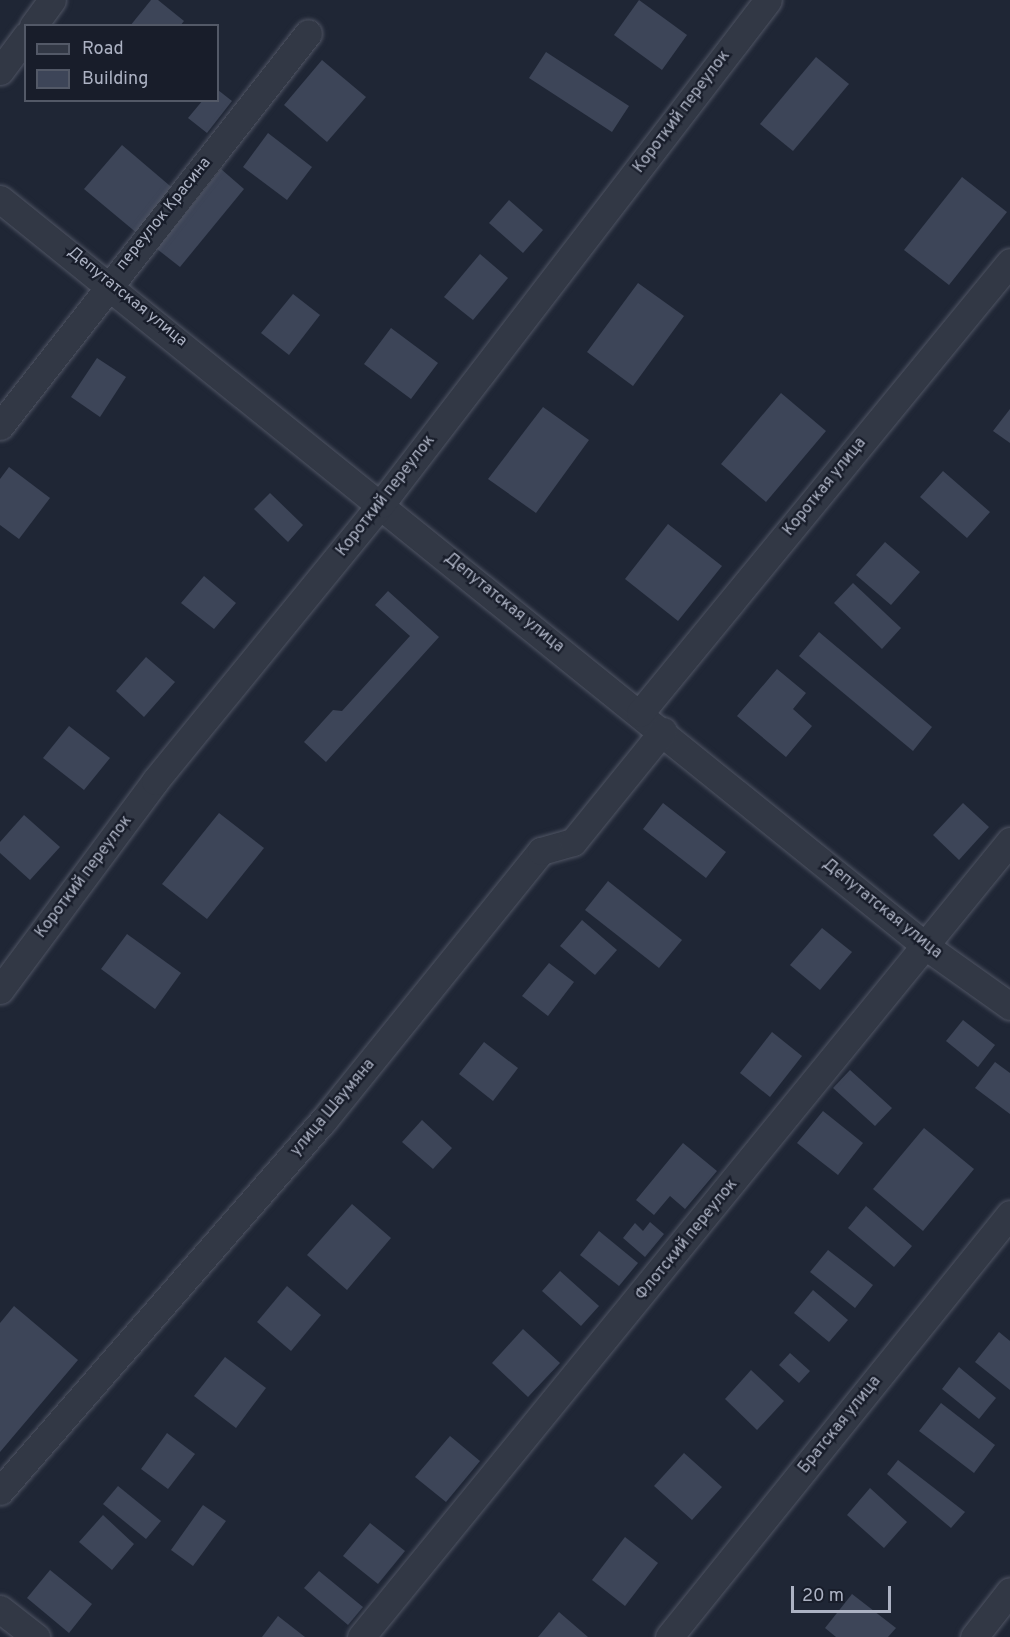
<!DOCTYPE html>
<html>
<head>
<meta charset="utf-8">
<style>
	body { margin:0 }
	#map { position:relative; width:1010px; height:1637px; overflow:hidden; background:#1f2635; font-family:Overpass,sans-serif }
	div>[style] { position:absolute }
	[style*='--x'] { left:calc(var(--x)*1px); top:calc(var(--y)*1px); width:calc(var(--w)*1px); rotate:calc(var(--a)*1deg) }
	.building>* { inset:0; background:#3d4558 }
	.roads { filter:drop-shadow(0 0 2px #505564) drop-shadow(0 0 2px #505564) }
	.minor>* { height:27px; margin:-13.5px; padding:0 13.5px; transform-origin:13.5px; border-radius:13.5px; background:#323845 }
	span { translate:-50% -50%; white-space:nowrap; text-align:center; line-height:1.15; -webkit-text-stroke:4.5px #181d2a; paint-order:stroke }
	.street-label { font-size:16px; color:#acb2c3 }
	.legend { position:absolute; left:24px; top:24px; width:195px; height:78px; box-sizing:border-box; background:#181d2a; border:2px solid #535967; margin:0; padding:8px 10px; list-style:none; font-size:18px; color:#acb2c3 }
	.legend li { display:flex; align-items:center; gap:12px; height:30px }
	.legend b { width:30px; border:2px solid #535967 }
	.scale { position:absolute; left:791px; top:1586px; width:100px; height:27px; box-sizing:border-box; border:3px solid #acb2c3; border-top:0; padding-left:8px; font-size:18px; line-height:21px; white-space:nowrap; color:#acb2c3; -webkit-text-stroke:4px #181d2a; paint-order:stroke }
</style>
</head>
<body>
<div id="map">
	<div class="building">
		<i style="clip-path:polygon(151px 0,158px 0,184px 21px,180px 26px,130px 26px)"></i>
		<i style="clip-path:polygon(639px 0,687px 35px,662px 70px,614px 35px)"></i>
		<i style="clip-path:polygon(546px 52px,629px 106px,612px 132px,529px 78px)"></i>
		<i style="clip-path:polygon(816px 57px,849px 84px,793px 151px,760px 124px)"></i>
		<i style="clip-path:polygon(322px 60px,366px 97px,327px 142px,284px 105px)"></i>
		<i style="clip-path:polygon(218px 90px,232px 101px,207px 133px,188px 118px,203px 100px,218px 100px)"></i>
		<i style="clip-path:polygon(268px 133px,312px 167px,287px 200px,243px 167px)"></i>
		<i style="clip-path:polygon(122px 145px,176px 191px,138px 234px,84px 189px)"></i>
		<i style="clip-path:polygon(221px 169px,244px 189px,180px 267px,157px 249px)"></i>
		<i style="clip-path:polygon(962px 177px,1007px 212px,949px 285px,904px 250px)"></i>
		<i style="clip-path:polygon(509px 200px,543px 230px,523px 253px,489px 223px)"></i>
		<i style="clip-path:polygon(480px 254px,508px 278px,473px 320px,444px 297px)"></i>
		<i style="clip-path:polygon(638px 283px,684px 316px,633px 386px,587px 352px)"></i>
		<i style="clip-path:polygon(293px 294px,320px 315px,289px 355px,261px 333px)"></i>
		<i style="clip-path:polygon(391px 328px,438px 363px,411px 399px,364px 364px)"></i>
		<i style="clip-path:polygon(97px 358px,126px 377px,100px 417px,71px 397px)"></i>
		<i style="clip-path:polygon(781px 393px,826px 431px,766px 502px,721px 464px)"></i>
		<i style="clip-path:polygon(543px 407px,589px 440px,536px 513px,488px 479px)"></i>
		<i style="clip-path:polygon(1010px 409px,1010px 443px,993px 431px)"></i>
		<i style="clip-path:polygon(9px 467px,50px 498px,19px 539px,0 525px,0 479px)"></i>
		<i style="clip-path:polygon(943px 471px,990px 512px,967px 538px,920px 497px)"></i>
		<i style="clip-path:polygon(270px 493px,303px 525px,288px 542px,254px 509px)"></i>
		<i style="clip-path:polygon(668px 524px,722px 566px,678px 621px,625px 579px)"></i>
		<i style="clip-path:polygon(885px 542px,920px 572px,891px 605px,856px 575px)"></i>
		<i style="clip-path:polygon(204px 576px,236px 603px,214px 629px,181px 603px)"></i>
		<i style="clip-path:polygon(853px 583px,901px 628px,882px 649px,834px 603px)"></i>
		<i style="clip-path:polygon(388px 591px,439px 637px,326px 762px,304px 742px,333px 710px,342px 711px,410px 636px,375px 605px)"></i>
		<i style="clip-path:polygon(819px 632px,932px 727px,913px 751px,799px 656px)"></i>
		<i style="clip-path:polygon(146px 657px,175px 682px,144px 717px,116px 691px)"></i>
		<i style="clip-path:polygon(777px 669px,806px 693px,793px 709px,812px 726px,786px 757px,737px 716px)"></i>
		<i style="clip-path:polygon(69px 726px,110px 758px,84px 790px,43px 758px)"></i>
		<i style="clip-path:polygon(663px 803px,726px 852px,706px 878px,643px 829px)"></i>
		<i style="clip-path:polygon(963px 803px,989px 827px,959px 860px,933px 835px)"></i>
		<i style="clip-path:polygon(219px 813px,264px 848px,207px 919px,162px 884px)"></i>
		<i style="clip-path:polygon(24px 815px,60px 847px,30px 880px,0 853px,0 842px)"></i>
		<i style="clip-path:polygon(608px 881px,682px 940px,659px 968px,585px 910px)"></i>
		<i style="clip-path:polygon(582px 920px,617px 950px,595px 975px,560px 946px)"></i>
		<i style="clip-path:polygon(822px 928px,852px 952px,820px 990px,790px 965px)"></i>
		<i style="clip-path:polygon(127px 934px,181px 973px,155px 1009px,101px 969px)"></i>
		<i style="clip-path:polygon(549px 963px,574px 982px,548px 1016px,522px 996px)"></i>
		<i style="clip-path:polygon(963px 1020px,995px 1045px,978px 1067px,946px 1041px)"></i>
		<i style="clip-path:polygon(772px 1032px,802px 1056px,770px 1097px,740px 1073px)"></i>
		<i style="clip-path:polygon(484px 1042px,518px 1068px,493px 1101px,459px 1074px)"></i>
		<i style="clip-path:polygon(995px 1062px,1010px 1073px,1010px 1114px,975px 1088px)"></i>
		<i style="clip-path:polygon(850px 1070px,892px 1108px,875px 1126px,833px 1088px)"></i>
		<i style="clip-path:polygon(823px 1111px,863px 1143px,838px 1175px,797px 1143px)"></i>
		<i style="clip-path:polygon(422px 1120px,452px 1148px,433px 1169px,402px 1142px)"></i>
		<i style="clip-path:polygon(924px 1128px,974px 1169px,923px 1231px,873px 1189px)"></i>
		<i style="clip-path:polygon(683px 1143px,717px 1171px,685px 1209px,670px 1196px,654px 1215px,636px 1200px)"></i>
		<i style="clip-path:polygon(352px 1204px,391px 1238px,347px 1290px,307px 1255px)"></i>
		<i style="clip-path:polygon(866px 1206px,912px 1246px,894px 1267px,848px 1228px)"></i>
		<i style="clip-path:polygon(650px 1222px,664px 1234px,645px 1257px,623px 1238px,635px 1223px,643px 1231px)"></i>
		<i style="clip-path:polygon(599px 1231px,638px 1263px,619px 1286px,580px 1255px)"></i>
		<i style="clip-path:polygon(828px 1250px,873px 1285px,855px 1308px,810px 1272px)"></i>
		<i style="clip-path:polygon(560px 1271px,599px 1306px,581px 1326px,542px 1291px)"></i>
		<i style="clip-path:polygon(287px 1286px,321px 1315px,291px 1351px,257px 1322px)"></i>
		<i style="clip-path:polygon(813px 1290px,848px 1320px,829px 1342px,794px 1313px)"></i>
		<i style="clip-path:polygon(14px 1306px,78px 1360px,0 1452px,0 1323px)"></i>
		<i style="clip-path:polygon(523px 1329px,560px 1363px,528px 1397px,492px 1363px)"></i>
		<i style="clip-path:polygon(999px 1332px,1010px 1341px,1010px 1390px,975px 1362px)"></i>
		<i style="clip-path:polygon(790px 1353px,810px 1371px,799px 1383px,779px 1365px)"></i>
		<i style="clip-path:polygon(225px 1357px,266px 1388px,236px 1428px,194px 1396px)"></i>
		<i style="clip-path:polygon(959px 1367px,996px 1398px,979px 1419px,942px 1389px)"></i>
		<i style="clip-path:polygon(751px 1370px,784px 1401px,757px 1430px,725px 1399px)"></i>
		<i style="clip-path:polygon(941px 1403px,995px 1445px,974px 1473px,919px 1431px)"></i>
		<i style="clip-path:polygon(167px 1433px,195px 1454px,168px 1489px,141px 1469px)"></i>
		<i style="clip-path:polygon(450px 1436px,480px 1461px,446px 1502px,415px 1477px)"></i>
		<i style="clip-path:polygon(684px 1453px,722px 1487px,692px 1520px,654px 1486px)"></i>
		<i style="clip-path:polygon(898px 1460px,965px 1512px,951px 1528px,887px 1474px)"></i>
		<i style="clip-path:polygon(118px 1486px,161px 1521px,146px 1539px,103px 1504px)"></i>
		<i style="clip-path:polygon(870px 1488px,907px 1522px,884px 1548px,847px 1515px)"></i>
		<i style="clip-path:polygon(203px 1505px,226px 1521px,193px 1566px,171px 1550px)"></i>
		<i style="clip-path:polygon(103px 1515px,134px 1544px,112px 1570px,79px 1542px)"></i>
		<i style="clip-path:polygon(370px 1523px,405px 1551px,378px 1584px,343px 1556px)"></i>
		<i style="clip-path:polygon(625px 1537px,658px 1563px,625px 1606px,592px 1580px)"></i>
		<i style="clip-path:polygon(50px 1570px,92px 1604px,69px 1633px,27px 1598px)"></i>
		<i style="clip-path:polygon(319px 1571px,363px 1607px,348px 1625px,304px 1588px)"></i>
		<i style="clip-path:polygon(852px 1594px,896px 1628px,888px 1637px,836px 1637px,825px 1628px)"></i>
		<i style="clip-path:polygon(559px 1612px,588px 1637px,538px 1637px)"></i>
		<i style="clip-path:polygon(278px 1616px,305px 1637px,262px 1637px)"></i>
	</div>
	<div class="roads">
		<div class="minor">
			<i style="--x:33;--y:26;--w:32;--a:-54"></i>
			<i style="--x:0;--y:71;--w:44;--a:-53.4"></i>
			<i style="--x:0;--y:199;--w:1191;--a:38.9"></i>
			<i style="--x:927;--y:947;--w:102;--a:35.4"></i>
			<i style="--x:0;--y:426;--w:499;--a:-51.9"></i>
			<i style="--x:640;--y:713;--w:583;--a:-50.63"></i>
			<i style="--x:0;--y:990;--w:260;--a:-53.4"></i>
			<i style="--x:155;--y:781;--w:357;--a:-50.8"></i>
			<i style="--x:381;--y:504;--w:635;--a:-52.48"></i>
			<i style="--x:0;--y:1491;--w:491;--a:-48.9"></i>
			<i style="--x:323;--y:1121;--w:347;--a:-51.1"></i>
			<i style="--x:541;--y:851;--w:33;--a:-16"></i>
			<i style="--x:573;--y:842;--w:143;--a:-51"></i>
			<i style="--x:0;--y:1609;--w:46;--a:37.9"></i>
			<i style="--x:361;--y:1637;--w:1027;--a:-50.81"></i>
			<i style="--x:669;--y:1637;--w:543;--a:-51.13"></i>
			<i style="--x:974;--y:1637;--w:58;--a:-52"></i>
		</div>
	</div>
	<div class="street-label">
		<span style="left:682px;top:112px;rotate:-53deg">Короткий переулок</span>
		<span style="left:164px;top:214px;rotate:-51deg">переулок Красина</span>
		<span style="left:127px;top:297px;rotate:39deg">Депутатская улица</span>
		<span style="left:825px;top:487px;rotate:-51deg">Короткая улица</span>
		<span style="left:386px;top:496px;rotate:-52deg">Короткий переулок</span>
		<span style="left:504px;top:603px;rotate:39deg">Депутатская улица</span>
		<span style="left:84px;top:877px;rotate:-53deg">Короткий переулок</span>
		<span style="left:882px;top:909px;rotate:39deg">Депутатская улица</span>
		<span style="left:333px;top:1108px;rotate:-50deg">улица Шаумяна</span>
		<span style="left:687px;top:1240px;rotate:-51deg">Флотский переулок</span>
		<span style="left:840px;top:1425px;rotate:-51deg">Братская улица</span>
	</div>
	<ul class="legend">
	<li><b style="height:8px;background:#323845"></b>Road</li>
	<li><b style="height:16px;background:#3d4558"></b>Building</li>
	</ul>
	<div class="scale">20 m</div>
</div>
</body>
</html>
